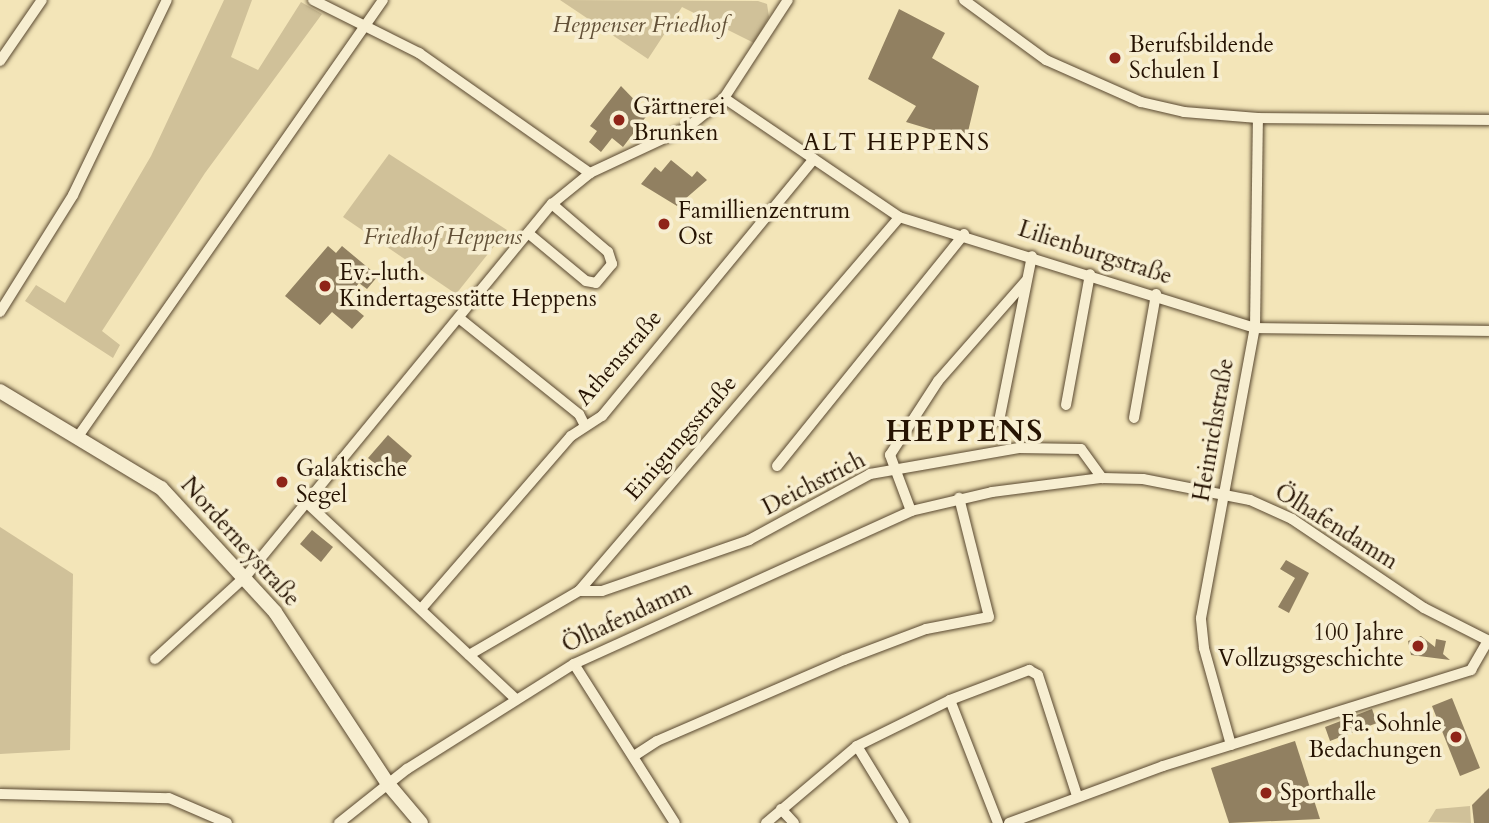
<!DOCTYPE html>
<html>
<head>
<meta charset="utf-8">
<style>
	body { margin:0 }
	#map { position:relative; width:1489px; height:823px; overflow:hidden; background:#f3e5b8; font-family:Cardo,serif }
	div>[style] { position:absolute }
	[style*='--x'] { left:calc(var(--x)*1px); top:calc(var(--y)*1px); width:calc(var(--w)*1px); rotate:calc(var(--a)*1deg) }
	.green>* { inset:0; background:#d0c199 }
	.building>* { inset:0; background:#918061 }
	.roads { filter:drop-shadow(0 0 2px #594830) drop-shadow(0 0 2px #594830) }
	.minor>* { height:10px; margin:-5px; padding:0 5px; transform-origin:5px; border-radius:5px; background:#f7eed1 }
	.tertiary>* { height:14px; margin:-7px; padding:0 7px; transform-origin:7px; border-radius:7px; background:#f7eed1 }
	.dots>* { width:19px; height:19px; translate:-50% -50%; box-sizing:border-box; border:4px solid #f7eed1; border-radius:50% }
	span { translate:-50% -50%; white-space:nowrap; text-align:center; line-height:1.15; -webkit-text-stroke:7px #f7eed1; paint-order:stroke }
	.park-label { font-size:23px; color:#625037; font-style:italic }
	.poi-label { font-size:23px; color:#261302 }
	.left { translate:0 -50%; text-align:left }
	.right { translate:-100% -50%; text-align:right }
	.street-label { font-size:23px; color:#261302 }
	.neighbourhood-label { font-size:24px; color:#261302; letter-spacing:2px }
	.district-label { font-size:30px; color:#261302; font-weight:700; letter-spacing:2px }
</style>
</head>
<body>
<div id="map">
	<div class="green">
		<i style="clip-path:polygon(224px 0,252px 0,231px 57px,258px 70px,301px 2px,322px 14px,205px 173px,102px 331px,120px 345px,113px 358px,25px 301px,36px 285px,65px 303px,151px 156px)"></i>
		<i style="clip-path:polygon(560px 0,758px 1px,767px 4px,769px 17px,754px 43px,682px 7px,648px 59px)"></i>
		<i style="clip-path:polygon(389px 154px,507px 230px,456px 294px,343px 217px)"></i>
		<i style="clip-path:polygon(0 527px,73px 574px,70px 750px,0 754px)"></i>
		<i style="clip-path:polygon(1470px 806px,1471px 823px,1428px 822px,1436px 809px)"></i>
	</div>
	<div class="building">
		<i style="clip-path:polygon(899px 9px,945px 33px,932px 58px,979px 86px,966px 140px,906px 122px,916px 106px,868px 79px)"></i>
		<i style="clip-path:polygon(621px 86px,648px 114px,623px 147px,612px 138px,601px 152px,589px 142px,597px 131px,590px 126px)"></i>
		<i style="clip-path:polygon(671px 160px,692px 177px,697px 171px,707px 180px,677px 206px,641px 184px,655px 167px,661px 172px)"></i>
		<i style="clip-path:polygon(328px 246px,336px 253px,342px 246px,378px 276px,367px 289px,359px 283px,345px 300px,364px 316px,352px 329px,332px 312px,320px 325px,285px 296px)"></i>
		<i style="clip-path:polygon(388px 435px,412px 456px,394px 479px,368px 458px)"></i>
		<i style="clip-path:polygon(312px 530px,333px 547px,321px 562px,300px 544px)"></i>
		<i style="clip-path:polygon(1286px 560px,1309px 573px,1289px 613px,1278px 607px,1295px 578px,1280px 569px)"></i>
		<i style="clip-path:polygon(1421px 636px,1435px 647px,1436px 639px,1446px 641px,1443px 654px,1450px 660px,1411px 655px,1408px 641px)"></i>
		<i style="clip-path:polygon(1452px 698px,1480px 768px,1460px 776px,1432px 706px)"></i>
		<i style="clip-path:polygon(1372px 709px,1377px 723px,1330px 741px,1325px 727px)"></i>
		<i style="clip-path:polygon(1295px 741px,1320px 819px,1229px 823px,1211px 768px)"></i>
		<i style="clip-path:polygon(1489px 788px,1489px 823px,1474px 823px,1472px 805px)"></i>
	</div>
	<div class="roads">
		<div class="minor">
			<i style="--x:313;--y:0;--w:119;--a:26.6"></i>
			<i style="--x:419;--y:53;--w:209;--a:35.1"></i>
			<i style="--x:964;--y:0;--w:102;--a:36.2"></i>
			<i style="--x:1046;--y:60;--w:104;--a:23.9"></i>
			<i style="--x:1141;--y:102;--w:44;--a:13.1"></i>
			<i style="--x:1184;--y:112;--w:74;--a:4.6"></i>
			<i style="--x:1258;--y:118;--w:231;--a:0.5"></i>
			<i style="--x:0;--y:61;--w:74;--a:-55.5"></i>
			<i style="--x:724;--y:98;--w:212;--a:34.2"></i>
			<i style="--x:899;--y:217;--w:373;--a:17.3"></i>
			<i style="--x:1255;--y:328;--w:234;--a:0.7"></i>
			<i style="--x:528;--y:233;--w:75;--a:39.6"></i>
			<i style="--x:586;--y:281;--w:10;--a:11"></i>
			<i style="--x:596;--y:283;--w:25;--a:-50"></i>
			<i style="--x:612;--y:264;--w:13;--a:-108"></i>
			<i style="--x:608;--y:252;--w:74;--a:-139.4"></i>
			<i style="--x:0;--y:312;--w:138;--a:-58"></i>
			<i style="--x:73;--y:195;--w:216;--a:-64.3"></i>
			<i style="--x:459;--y:318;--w:154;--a:38.7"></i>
			<i style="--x:579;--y:414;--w:13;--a:63"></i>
			<i style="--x:1066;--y:405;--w:133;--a:-79.6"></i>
			<i style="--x:1134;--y:418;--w:126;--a:-79.9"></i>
			<i style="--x:999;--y:421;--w:168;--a:-78.7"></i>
			<i style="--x:77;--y:438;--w:534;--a:-55.06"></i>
			<i style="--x:777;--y:466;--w:298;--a:-51.1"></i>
			<i style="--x:306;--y:502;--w:288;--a:43.2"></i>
			<i style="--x:911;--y:511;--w:60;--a:-110.6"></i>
			<i style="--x:890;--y:455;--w:88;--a:-57"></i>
			<i style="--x:938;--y:381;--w:133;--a:-48.7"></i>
			<i style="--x:579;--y:591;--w:23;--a:0"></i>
			<i style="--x:602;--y:591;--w:156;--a:-19.1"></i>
			<i style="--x:749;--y:540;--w:138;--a:-28.6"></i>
			<i style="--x:870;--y:474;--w:151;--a:-9.9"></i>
			<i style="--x:1019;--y:448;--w:62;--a:0.9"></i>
			<i style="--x:1081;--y:449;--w:36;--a:54"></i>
			<i style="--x:421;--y:609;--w:229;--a:-49.1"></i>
			<i style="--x:571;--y:436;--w:37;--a:-33"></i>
			<i style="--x:602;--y:416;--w:333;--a:-50.5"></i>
			<i style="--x:469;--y:655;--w:127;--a:-30.2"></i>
			<i style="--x:579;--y:591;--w:492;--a:-49.4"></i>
			<i style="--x:155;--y:659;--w:123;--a:-42.4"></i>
			<i style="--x:246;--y:576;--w:482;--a:-50.6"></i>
			<i style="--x:552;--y:204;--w:49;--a:-39.2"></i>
			<i style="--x:590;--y:173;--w:108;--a:-25.1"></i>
			<i style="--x:688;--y:127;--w:46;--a:-38.9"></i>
			<i style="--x:724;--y:98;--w:117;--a:-56.9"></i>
			<i style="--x:574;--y:664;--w:188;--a:57.6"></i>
			<i style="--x:950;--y:700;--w:132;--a:68.7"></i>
			<i style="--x:1231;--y:745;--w:101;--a:-105.6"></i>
			<i style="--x:1204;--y:648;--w:30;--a:-96"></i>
			<i style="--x:1201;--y:618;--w:295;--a:-79.5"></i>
			<i style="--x:1255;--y:328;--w:210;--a:-89.2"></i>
			<i style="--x:857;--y:746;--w:90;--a:58.6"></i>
			<i style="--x:634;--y:756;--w:27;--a:-33"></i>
			<i style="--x:657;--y:741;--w:204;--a:-23.4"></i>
			<i style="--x:844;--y:660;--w:88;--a:-20.7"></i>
			<i style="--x:926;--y:629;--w:64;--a:-10.8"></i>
			<i style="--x:989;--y:617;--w:123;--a:-104.1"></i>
			<i style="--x:0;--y:794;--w:169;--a:1.4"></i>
			<i style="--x:169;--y:798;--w:63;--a:23.3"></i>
			<i style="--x:781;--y:809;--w:19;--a:47"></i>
			<i style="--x:339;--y:823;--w:87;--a:-38.5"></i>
			<i style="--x:407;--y:769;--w:197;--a:-32.2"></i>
			<i style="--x:574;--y:664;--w:370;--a:-24.4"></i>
			<i style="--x:911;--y:511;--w:83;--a:-13.2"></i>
			<i style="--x:992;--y:492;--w:111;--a:-7.3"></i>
			<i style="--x:1102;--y:478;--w:41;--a:1.4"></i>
			<i style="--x:1143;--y:479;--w:109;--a:11.1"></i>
			<i style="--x:1250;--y:500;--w:46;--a:24.3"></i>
			<i style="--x:1292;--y:519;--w:159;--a:34"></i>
			<i style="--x:1424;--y:608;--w:73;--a:26.9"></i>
			<i style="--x:766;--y:823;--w:119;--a:-40.2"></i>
			<i style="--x:857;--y:746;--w:104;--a:-26.3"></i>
			<i style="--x:950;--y:700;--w:85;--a:-20.8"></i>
			<i style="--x:1029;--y:670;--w:10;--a:29"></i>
			<i style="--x:1038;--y:675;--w:127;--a:72.1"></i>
			<i style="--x:1009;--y:823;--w:164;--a:-20.3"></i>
			<i style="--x:1163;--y:766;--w:323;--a:-17.3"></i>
			<i style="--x:1471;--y:670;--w:34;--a:-60"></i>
		</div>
		<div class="tertiary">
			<i style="--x:0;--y:391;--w:188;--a:31.1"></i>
			<i style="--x:161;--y:488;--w:168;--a:47.4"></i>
			<i style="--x:275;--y:612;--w:206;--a:56.7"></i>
			<i style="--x:388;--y:784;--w:51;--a:49.8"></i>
		</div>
	</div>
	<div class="dots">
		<i style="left:1115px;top:58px;background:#8f2418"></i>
		<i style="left:619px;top:120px;background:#8f2418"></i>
		<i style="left:664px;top:224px;background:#8f2418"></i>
		<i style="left:325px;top:286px;background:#8f2418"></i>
		<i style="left:282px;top:482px;background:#8f2418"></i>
		<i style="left:1418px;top:646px;background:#8f2418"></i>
		<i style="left:1456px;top:737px;background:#8f2418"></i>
		<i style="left:1266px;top:793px;background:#8f2418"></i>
	</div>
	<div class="park-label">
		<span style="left:640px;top:25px">Heppenser Friedhof</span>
		<span style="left:443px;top:237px">Friedhof Heppens</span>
	</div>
	<div class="poi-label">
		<span class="left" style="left:1129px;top:58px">Berufsbildende<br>Schulen I</span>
		<span class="left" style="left:633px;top:120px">Gärtnerei<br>Brunken</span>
		<span class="left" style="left:678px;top:224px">Famillienzentrum<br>Ost</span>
		<span class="left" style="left:339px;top:286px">Ev.-luth.<br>Kindertagesstätte Heppens</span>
		<span class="left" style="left:296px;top:482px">Galaktische<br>Segel</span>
		<span class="right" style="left:1404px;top:646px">100 Jahre<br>Vollzugsgeschichte</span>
		<span class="right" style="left:1442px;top:737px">Fa. Sohnle<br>Bedachungen</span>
		<span class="left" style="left:1280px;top:793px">Sporthalle</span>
	</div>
	<div class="street-label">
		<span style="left:1095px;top:253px;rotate:18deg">Lilienburgstraße</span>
		<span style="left:619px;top:358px;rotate:-49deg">Athenstraße</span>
		<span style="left:1214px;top:430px;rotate:-80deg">Heinrichstraße</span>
		<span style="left:681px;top:438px;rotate:-49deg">Einigungsstraße</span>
		<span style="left:814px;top:484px;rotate:-27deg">Deichstrich</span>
		<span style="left:1336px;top:527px;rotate:32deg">Ölhafendamm</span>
		<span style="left:240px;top:542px;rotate:48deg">Norderneystraße</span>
		<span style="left:627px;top:617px;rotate:-25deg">Ölhafendamm</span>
	</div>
	<div class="neighbourhood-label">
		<span style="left:897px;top:143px">ALT HEPPENS</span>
	</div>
	<div class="district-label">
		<span style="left:965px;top:432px">HEPPENS</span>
	</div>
</div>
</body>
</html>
